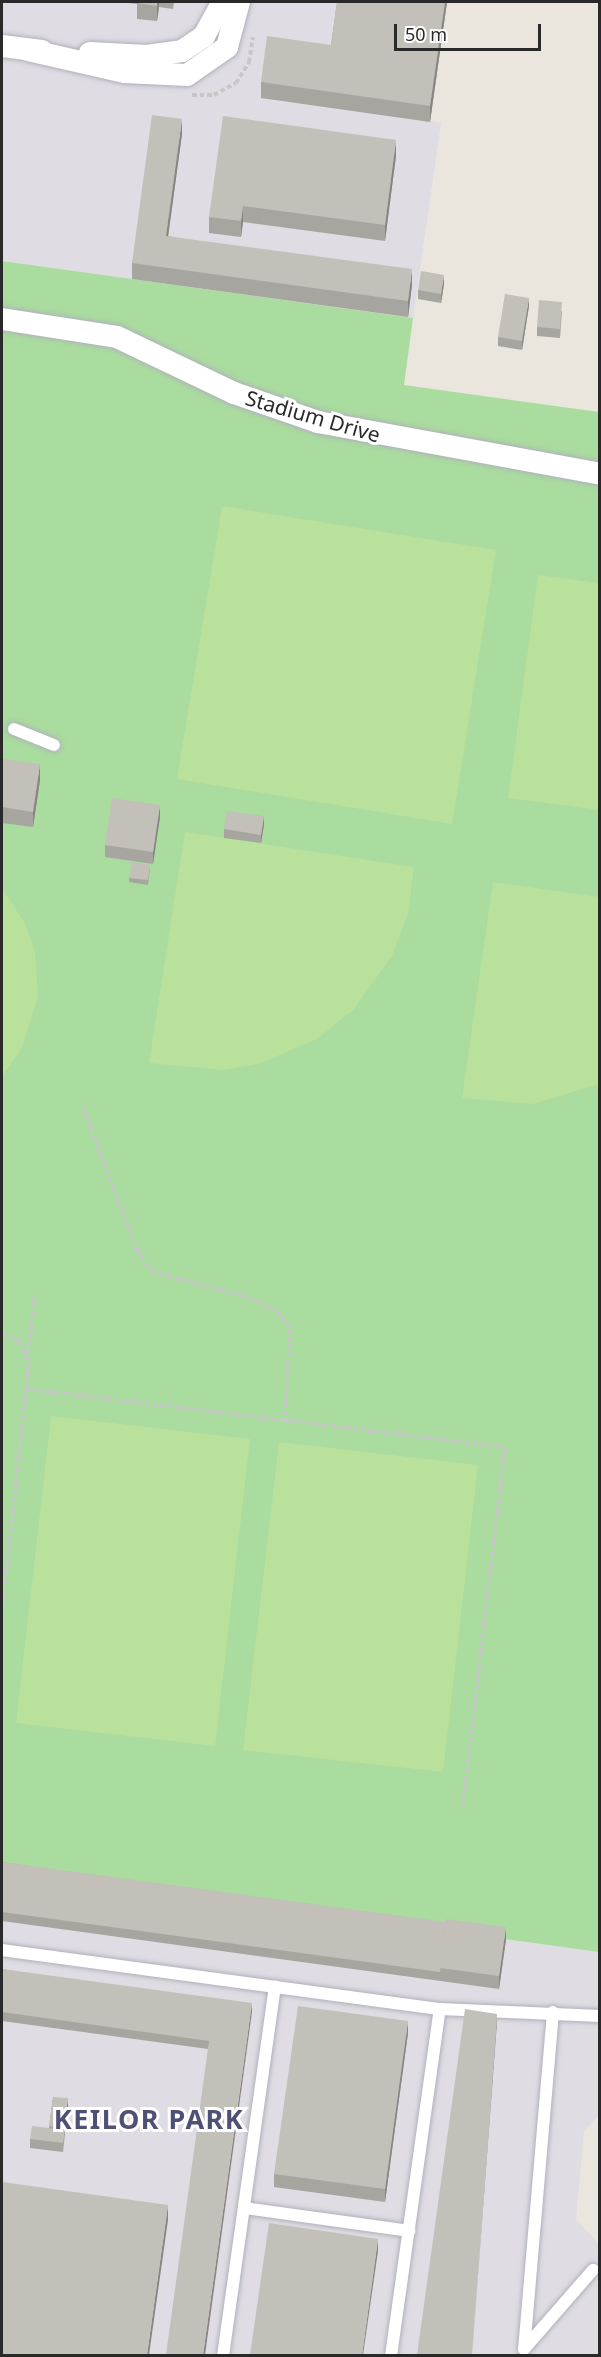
<!DOCTYPE html>
<html>
<head>
<meta charset="utf-8">
<style>
	body { margin:0 }
	#map { position:relative; width:601px; height:2357px; overflow:hidden; background:#eae6dd; font-family:"Noto Sans",sans-serif }
	div>[style] { position:absolute }
	[style*='--x'] { left:calc(var(--x)*1px); top:calc(var(--y)*1px); width:calc(var(--w)*1px); rotate:calc(var(--a)*1deg) }
	.industrial>* { inset:0; background:#dfdce3 }
	.green>* { inset:0; background:#aadb9f }
	.pitch>* { inset:0; background:#b9e19c }
	.path>* { height:4px; margin-top:-2px; transform-origin:0; background:repeating-linear-gradient(90deg,#c7c7c7 0 4.5px,transparent 0 7.5px) }
	.roads { filter:drop-shadow(0 0 2px #b0b1bb) drop-shadow(0 0 2px #b0b1bb) }
	.service>* { height:12px; margin:-6px; padding:0 6px; transform-origin:6px; border-radius:6px; background:#fff }
	.minor>* { height:22px; margin:-11px; padding:0 11px; transform-origin:11px; border-radius:11px; background:#fff }
	.wall>* { inset:0; background:#a7a59f }
	.shaded-wall>* { inset:0; background:#888682 }
	.building>* { inset:0; background:#c2c0b9 }
	span { translate:-50% -50%; white-space:nowrap; text-align:center; line-height:1.15; -webkit-text-stroke:6px #fff; paint-order:stroke }
	.street-label { font-size:21px; color:#292929 }
	.district-label { font-size:27px; color:#4f5075; font-weight:700; letter-spacing:1.5px }
	.frame { position:absolute; inset:0; border:3px solid #292929; pointer-events:none }
	.scale { position:absolute; left:394px; top:24px; width:147px; height:27px; box-sizing:border-box; border:3px solid #292929; border-top:0; padding-left:8px; font-size:18px; line-height:21px; white-space:nowrap; color:#292929; -webkit-text-stroke:4px #fff; paint-order:stroke }
</style>
</head>
<body>
<div id="map">
	<div class="industrial">
		<i style="clip-path:polygon(2px 2px,447px 2px,430px 121px,441px 123px,413px 318px,2px 261px)"></i>
		<i style="clip-path:polygon(2px 1870px,599px 1952px,599px 2115px,584px 2131px,576px 2219px,599px 2244px,599px 2355px,2px 2356px)"></i>
	</div>
	<div class="green">
		<i style="clip-path:polygon(2px 261px,413px 318px,404px 385px,599px 412px,599px 1952px,2px 1870px)"></i>
	</div>
	<div class="pitch">
		<i style="clip-path:polygon(222px 506px,496px 550px,452px 824px,177px 779px)"></i>
		<i style="clip-path:polygon(538px 575px,599px 583px,599px 810px,508px 798px)"></i>
		<i style="clip-path:polygon(185px 832px,414px 867px,408px 914px,392px 956px,354px 1009px,317px 1039px,258px 1064px,223px 1070px,149px 1063px)"></i>
		<i style="clip-path:polygon(493px 882px,599px 897px,599px 1084px,533px 1104px,462px 1098px)"></i>
		<i style="clip-path:polygon(2px 889px,25px 923px,35px 952px,38px 997px,21px 1050px,2px 1076px)"></i>
		<i style="clip-path:polygon(51px 1416px,250px 1439px,215px 1746px,16px 1723px)"></i>
		<i style="clip-path:polygon(279px 1442px,478px 1465px,443px 1772px,243px 1750px)"></i>
	</div>
	<div class="path">
		<i style="--x:192;--y:95;--w:22;--a:0"></i>
		<i style="--x:214;--y:95;--w:25;--a:-29"></i>
		<i style="--x:236;--y:83;--w:25;--a:-58"></i>
		<i style="--x:249;--y:62;--w:25;--a:-81"></i>
		<i style="--x:83;--y:1107;--w:154;--a:69.4"></i>
		<i style="--x:137;--y:1251;--w:26;--a:53"></i>
		<i style="--x:153;--y:1272;--w:96;--a:15"></i>
		<i style="--x:246;--y:1297;--w:35;--a:24"></i>
		<i style="--x:278;--y:1311;--w:22;--a:56"></i>
		<i style="--x:290;--y:1329;--w:93;--a:93.1"></i>
		<i style="--x:2;--y:1333;--w:19;--a:28"></i>
		<i style="--x:19;--y:1342;--w:23;--a:65"></i>
		<i style="--x:29;--y:1363;--w:248;--a:96.2"></i>
		<i style="--x:28;--y:1353;--w:59;--a:-83.2"></i>
		<i style="--x:26;--y:1389;--w:482;--a:6.9"></i>
		<i style="--x:505;--y:1447;--w:362;--a:96.7"></i>
	</div>
	<div class="roads">
		<div class="service">
			<i style="--x:14;--y:729;--w:43;--a:21.8"></i>
			<i style="--x:2;--y:1950;--w:442;--a:7.7"></i>
			<i style="--x:440;--y:2009;--w:160;--a:2.5"></i>
			<i style="--x:553;--y:2012;--w:338;--a:94.9"></i>
			<i style="--x:524;--y:2349;--w:105;--a:-48.9"></i>
			<i style="--x:244;--y:2208;--w:167;--a:7.9"></i>
			<i style="--x:223;--y:2356;--w:373;--a:-82"></i>
			<i style="--x:391;--y:2356;--w:350;--a:-82"></i>
		</div>
		<div class="minor">
			<i style="--x:2;--y:46;--w:40;--a:7.1"></i>
			<i style="--x:28;--y:50;--w:99;--a:12.8"></i>
			<i style="--x:125;--y:72;--w:62;--a:2.8"></i>
			<i style="--x:187;--y:75;--w:49;--a:-35"></i>
			<i style="--x:227;--y:47;--w:47;--a:-75.1"></i>
			<i style="--x:90;--y:53;--w:57;--a:3"></i>
			<i style="--x:147;--y:56;--w:35;--a:-8"></i>
			<i style="--x:182;--y:51;--w:27;--a:-34"></i>
			<i style="--x:204;--y:36;--w:39;--a:-61"></i>
			<i style="--x:2;--y:319;--w:116;--a:8.9"></i>
			<i style="--x:117;--y:337;--w:130;--a:25.6"></i>
			<i style="--x:234;--y:393;--w:89;--a:19"></i>
			<i style="--x:318;--y:422;--w:287;--a:10.4"></i>
		</div>
	</div>
	<div class="wall">
		<i style="clip-path:polygon(119px 2px,174px 2px,173px 9px,159px 7px,157px 21px,137px 19px,137px 4px)"></i>
		<i style="clip-path:polygon(337px 2px,447px 2px,430px 122px,261px 98px,261px 82px,331px 45px)"></i>
		<i style="clip-path:polygon(182px 134px,168px 236px,412px 285px,408px 317px,132px 279px,132px 263px)"></i>
		<i style="clip-path:polygon(396px 156px,385px 241px,243px 222px,241px 237px,209px 233px,209px 217px)"></i>
		<i style="clip-path:polygon(444px 284px,441px 303px,418px 299px,418px 290px)"></i>
		<i style="clip-path:polygon(529px 306px,522px 350px,498px 346px,498px 337px)"></i>
		<i style="clip-path:polygon(562px 311px,560px 338px,537px 336px,537px 327px)"></i>
		<i style="clip-path:polygon(2px 759px,40px 780px,33px 827px,2px 823px)"></i>
		<i style="clip-path:polygon(160px 817px,153px 864px,105px 857px,105px 845px)"></i>
		<i style="clip-path:polygon(264px 824px,261px 843px,224px 838px,224px 829px)"></i>
		<i style="clip-path:polygon(150px 869px,148px 885px,129px 882px,129px 878px)"></i>
		<i style="clip-path:polygon(2px 1862px,506px 1939px,499px 1989px,2px 1921px)"></i>
		<i style="clip-path:polygon(2px 1969px,252px 2012px,208px 2049px,2px 2021px)"></i>
		<i style="clip-path:polygon(408px 2033px,385px 2202px,274px 2187px,274px 2174px)"></i>
		<i style="clip-path:polygon(53px 2097px,68px 2107px,63px 2152px,30px 2148px,30px 2139px,49px 2128px)"></i>
	</div>
	<div class="shaded-wall">
		<i style="clip-path:polygon(157px 2px,159px 2px,159px 7px,157px 21px)"></i>
		<i style="clip-path:polygon(445px 2px,447px 2px,430px 122px,430px 106px)"></i>
		<i style="clip-path:polygon(182px 119px,182px 134px,166px 252px,166px 236px)"></i>
		<i style="clip-path:polygon(396px 140px,396px 156px,385px 241px,385px 225px)"></i>
		<i style="clip-path:polygon(243px 206px,243px 222px,241px 237px,241px 221px)"></i>
		<i style="clip-path:polygon(412px 269px,412px 285px,408px 317px,408px 301px)"></i>
		<i style="clip-path:polygon(444px 275px,444px 284px,441px 303px,441px 294px)"></i>
		<i style="clip-path:polygon(529px 298px,529px 306px,522px 350px,522px 341px)"></i>
		<i style="clip-path:polygon(40px 764px,40px 780px,33px 827px,33px 812px)"></i>
		<i style="clip-path:polygon(160px 805px,160px 817px,153px 864px,153px 852px)"></i>
		<i style="clip-path:polygon(264px 816px,264px 824px,261px 843px,261px 835px)"></i>
		<i style="clip-path:polygon(506px 1927px,506px 1939px,499px 1989px,499px 1976px)"></i>
		<i style="clip-path:polygon(252px 2003px,252px 2012px,205px 2355px,203px 2355px)"></i>
		<i style="clip-path:polygon(497px 2014px,497px 2022px,472px 2355px)"></i>
		<i style="clip-path:polygon(408px 2021px,408px 2033px,385px 2202px,385px 2189px)"></i>
		<i style="clip-path:polygon(68px 2098px,68px 2107px,64px 2137px,64px 2128px)"></i>
		<i style="clip-path:polygon(168px 2205px,168px 2220px,149px 2355px,147px 2355px)"></i>
		<i style="clip-path:polygon(378px 2239px,378px 2251px,363px 2355px,362px 2355px)"></i>
	</div>
	<div class="building">
		<i style="clip-path:polygon(137px 2px,157px 2px,157px 6px,137px 3px)"></i>
		<i style="clip-path:polygon(337px 2px,445px 2px,430px 106px,261px 82px,267px 36px,331px 45px)"></i>
		<i style="clip-path:polygon(152px 115px,182px 119px,166px 236px,412px 269px,408px 301px,132px 263px)"></i>
		<i style="clip-path:polygon(223px 116px,396px 140px,385px 225px,243px 206px,241px 221px,209px 217px)"></i>
		<i style="clip-path:polygon(421px 271px,444px 275px,441px 294px,418px 290px)"></i>
		<i style="clip-path:polygon(505px 294px,529px 298px,522px 341px,498px 337px)"></i>
		<i style="clip-path:polygon(539px 300px,562px 302px,560px 329px,537px 327px)"></i>
		<i style="clip-path:polygon(2px 759px,40px 764px,33px 812px,2px 807px)"></i>
		<i style="clip-path:polygon(112px 798px,160px 805px,153px 852px,105px 845px)"></i>
		<i style="clip-path:polygon(227px 811px,264px 816px,261px 835px,224px 829px)"></i>
		<i style="clip-path:polygon(132px 862px,150px 865px,148px 880px,129px 878px)"></i>
		<i style="clip-path:polygon(2px 1862px,446px 1922px,440px 1972px,2px 1912px)"></i>
		<i style="clip-path:polygon(446px 1919px,506px 1927px,499px 1976px,440px 1968px)"></i>
		<i style="clip-path:polygon(2px 1969px,252px 2003px,203px 2355px,166px 2355px,209px 2041px,2px 2012px)"></i>
		<i style="clip-path:polygon(298px 2006px,408px 2021px,385px 2189px,274px 2174px)"></i>
		<i style="clip-path:polygon(465px 2009px,497px 2014px,472px 2355px,417px 2355px)"></i>
		<i style="clip-path:polygon(53px 2097px,68px 2098px,64px 2128px,49px 2126px)"></i>
		<i style="clip-path:polygon(32px 2126px,65px 2130px,63px 2143px,30px 2139px)"></i>
		<i style="clip-path:polygon(2px 2182px,168px 2205px,147px 2355px,2px 2355px)"></i>
		<i style="clip-path:polygon(269px 2223px,378px 2239px,362px 2355px,250px 2355px)"></i>
	</div>
	<div class="street-label">
		<span style="left:313px;top:416px;rotate:16deg">Stadium Drive</span>
	</div>
	<div class="district-label">
		<span style="left:149px;top:2119px">KEILOR PARK</span>
	</div>
	<div class="frame"></div>
	<div class="scale">50 m</div>
</div>
</body>
</html>
